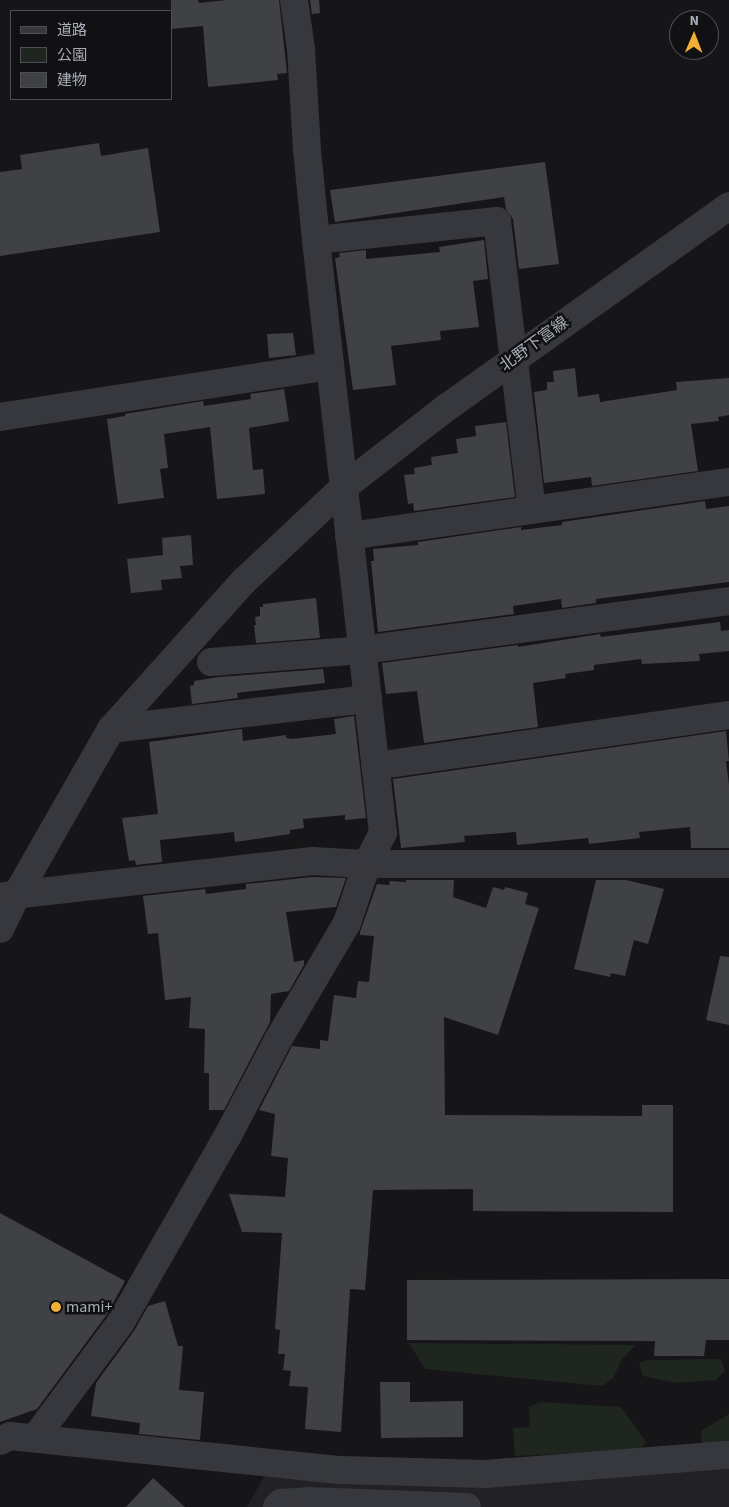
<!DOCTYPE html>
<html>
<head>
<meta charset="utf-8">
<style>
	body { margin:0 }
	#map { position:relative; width:729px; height:1507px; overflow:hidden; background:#161618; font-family:"Source Sans 3","Noto Sans JP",sans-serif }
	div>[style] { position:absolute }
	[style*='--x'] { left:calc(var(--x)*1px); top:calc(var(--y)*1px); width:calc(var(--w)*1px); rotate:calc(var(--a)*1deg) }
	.built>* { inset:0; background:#222225 }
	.green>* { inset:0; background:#1e261f }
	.building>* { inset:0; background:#404145 }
	.minor>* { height:28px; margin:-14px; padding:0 14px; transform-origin:14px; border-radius:14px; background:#37383d }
	.dots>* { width:14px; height:14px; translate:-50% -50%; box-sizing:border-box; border:2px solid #111113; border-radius:50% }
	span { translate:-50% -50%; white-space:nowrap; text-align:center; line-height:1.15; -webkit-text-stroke:5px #111113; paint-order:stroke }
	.street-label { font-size:16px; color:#a8adb8 }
	.poi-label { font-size:16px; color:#a8adb8 }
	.left { translate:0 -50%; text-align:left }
	.legend { position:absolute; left:10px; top:10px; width:162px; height:90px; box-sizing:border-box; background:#111113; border:1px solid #4d4f55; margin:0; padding:6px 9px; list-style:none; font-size:15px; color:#a8adb8 }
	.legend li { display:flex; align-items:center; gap:10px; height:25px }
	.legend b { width:25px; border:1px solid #4d4f55 }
	.north { position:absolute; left:669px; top:10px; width:50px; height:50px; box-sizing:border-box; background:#111113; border:1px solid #4d4f55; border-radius:50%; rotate:1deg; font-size:14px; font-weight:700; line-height:20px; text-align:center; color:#a8adb8 }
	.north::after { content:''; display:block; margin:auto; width:18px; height:22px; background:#f2b134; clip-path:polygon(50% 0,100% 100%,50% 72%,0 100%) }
</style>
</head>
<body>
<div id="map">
	<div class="built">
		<i style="clip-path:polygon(729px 1462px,729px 1507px,247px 1507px,266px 1473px)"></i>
	</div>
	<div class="green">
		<i style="clip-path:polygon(409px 1343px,636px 1345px,622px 1359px,613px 1378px,602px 1386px,425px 1369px)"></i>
		<i style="clip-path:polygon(721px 1359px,725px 1371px,716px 1380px,676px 1383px,643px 1376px,639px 1363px,647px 1360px)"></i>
		<i style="clip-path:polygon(540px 1402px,621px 1407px,646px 1442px,639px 1450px,515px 1456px,513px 1428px,530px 1427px,529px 1407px)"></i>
		<i style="clip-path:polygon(729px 1414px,729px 1446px,702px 1447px,701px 1431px)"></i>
	</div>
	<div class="building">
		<i style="clip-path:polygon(171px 0,198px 0,199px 3px,226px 0,279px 0,287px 73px,277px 74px,278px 80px,208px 87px,203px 26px,171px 29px)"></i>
		<i style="clip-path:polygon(310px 0,319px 0,320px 13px,312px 14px)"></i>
		<i style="clip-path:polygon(99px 143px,101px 156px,148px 148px,160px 232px,0 256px,0 172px,22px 169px,20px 155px)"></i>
		<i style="clip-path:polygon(545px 162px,559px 264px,519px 269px,513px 219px,506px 209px,504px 197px,335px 222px,330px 190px)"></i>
		<i style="clip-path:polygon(484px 240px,488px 279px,473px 281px,479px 327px,440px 331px,441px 340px,391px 346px,396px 385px,353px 390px,335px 258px,340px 257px,339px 253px,366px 250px,366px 259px,440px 252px,439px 247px)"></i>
		<i style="clip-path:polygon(293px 333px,296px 355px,269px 358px,267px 334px)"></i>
		<i style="clip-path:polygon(575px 368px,578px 397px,599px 394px,600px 402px,677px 390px,676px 382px,729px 378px,729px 415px,718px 417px,719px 421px,691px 424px,698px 471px,592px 486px,591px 477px,544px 483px,534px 392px,547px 390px,547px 382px,554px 382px,553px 371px)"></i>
		<i style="clip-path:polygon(284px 389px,289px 421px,249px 428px,253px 470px,263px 469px,265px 494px,217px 499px,210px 427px,164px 434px,168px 468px,160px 469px,164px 498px,118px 504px,107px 419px,125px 416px,125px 414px,203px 401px,204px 406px,251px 399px,250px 394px)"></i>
		<i style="clip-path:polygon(506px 422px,515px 497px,414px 511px,413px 503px,408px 504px,404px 475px,415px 474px,414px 468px,432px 465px,431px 457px,458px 453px,456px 439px,476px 436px,475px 426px)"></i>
		<i style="clip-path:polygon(705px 501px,706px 509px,729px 506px,729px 582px,596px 599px,596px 603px,562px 608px,561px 599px,513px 606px,514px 614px,378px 632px,371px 561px,374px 561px,373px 549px,418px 545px,418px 542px,521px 527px,521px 530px,562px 525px,562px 522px)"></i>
		<i style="clip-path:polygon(191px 535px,193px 565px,180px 566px,182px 578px,161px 580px,162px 590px,131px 593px,127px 559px,163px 555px,162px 538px)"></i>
		<i style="clip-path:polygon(316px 598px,320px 638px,256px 643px,254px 625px,256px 625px,255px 617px,260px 616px,260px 607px,263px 607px,263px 604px)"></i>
		<i style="clip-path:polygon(720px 622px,721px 631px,729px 630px,729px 651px,699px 654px,700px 661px,642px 664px,641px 659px,594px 665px,594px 670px,565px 674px,566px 678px,533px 683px,538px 727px,424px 743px,417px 691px,386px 694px,382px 663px,518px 645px,518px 647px,600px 634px,601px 637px)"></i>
		<i style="clip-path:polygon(323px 669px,325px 683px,253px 691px,237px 693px,238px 698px,192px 704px,190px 686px,194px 685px,194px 681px,219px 677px)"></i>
		<i style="clip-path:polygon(354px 716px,366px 818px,345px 820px,345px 815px,303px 819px,304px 828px,290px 830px,290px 834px,235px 842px,234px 832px,160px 840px,162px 862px,136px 865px,135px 860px,129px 861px,122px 818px,158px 814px,149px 742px,242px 729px,243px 741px,286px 735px,286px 738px,292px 739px,336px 734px,334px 719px)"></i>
		<i style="clip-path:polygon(726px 731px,729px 761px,726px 761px,729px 785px,729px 848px,691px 848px,690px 827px,639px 832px,640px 838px,589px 844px,588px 838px,517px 845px,516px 832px,464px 836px,465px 842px,401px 848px,393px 779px)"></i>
		<i style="clip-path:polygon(312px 877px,346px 878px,336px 907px,286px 912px,294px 962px,304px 960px,304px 965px,289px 991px,271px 994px,270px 1022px,224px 1110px,209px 1110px,209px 1073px,204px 1073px,205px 1029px,189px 1028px,191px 997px,165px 1000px,158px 933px,148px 934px,143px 896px,205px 889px,206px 894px,246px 889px,246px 884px)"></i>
		<i style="clip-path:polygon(406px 880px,454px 880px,453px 897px,486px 908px,493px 887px,504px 890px,505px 887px,528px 893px,525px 904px,539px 908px,498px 1035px,444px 1017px,445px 1115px,642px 1116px,642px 1105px,673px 1105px,673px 1212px,473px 1211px,473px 1189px,373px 1190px,365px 1290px,350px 1289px,341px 1432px,305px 1429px,308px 1387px,289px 1386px,291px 1371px,283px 1370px,285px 1354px,278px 1354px,280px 1330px,275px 1329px,282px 1233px,242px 1232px,229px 1194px,285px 1197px,288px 1158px,271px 1156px,275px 1114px,259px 1110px,292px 1046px,320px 1049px,320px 1040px,328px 1041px,334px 995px,356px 998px,358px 981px,369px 982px,374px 936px,360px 935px,360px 932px,377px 884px,389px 885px,390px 881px,406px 882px)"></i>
		<i style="clip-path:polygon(596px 880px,626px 880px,664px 889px,648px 944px,634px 940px,625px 976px,611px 973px,610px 977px,574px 969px)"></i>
		<i style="clip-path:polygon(720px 956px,729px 957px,729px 1025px,706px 1020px)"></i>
		<i style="clip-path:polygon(0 1213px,125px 1281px,108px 1313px,37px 1409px,0 1422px)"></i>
		<i style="clip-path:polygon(729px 1279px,729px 1340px,706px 1340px,704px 1356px,654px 1356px,655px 1341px,407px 1340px,407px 1280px)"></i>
		<i style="clip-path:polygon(165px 1301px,178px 1346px,183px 1346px,179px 1390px,204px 1392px,200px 1440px,139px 1434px,140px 1423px,91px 1416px,96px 1383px,134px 1331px,148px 1306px)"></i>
		<i style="clip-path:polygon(380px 1382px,410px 1382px,410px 1402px,463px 1401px,463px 1437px,381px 1438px)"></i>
		<i style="clip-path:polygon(153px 1478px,185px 1507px,126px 1507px)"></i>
	</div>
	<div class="minor">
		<i style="--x:316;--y:240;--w:182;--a:-6"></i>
		<i style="--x:497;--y:221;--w:291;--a:83.1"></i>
		<i style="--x:0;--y:417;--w:334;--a:-8.8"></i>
		<i style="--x:349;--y:536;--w:384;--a:-8.1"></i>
		<i style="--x:211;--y:662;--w:151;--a:-4.5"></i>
		<i style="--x:362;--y:650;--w:370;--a:-7.6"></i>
		<i style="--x:111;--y:729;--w:259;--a:-6.7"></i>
		<i style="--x:375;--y:766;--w:358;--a:-8.2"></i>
		<i style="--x:5;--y:896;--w:309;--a:-6.5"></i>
		<i style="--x:312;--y:861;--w:55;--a:3.1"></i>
		<i style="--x:367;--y:864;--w:362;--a:0"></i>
		<i style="--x:0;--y:929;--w:39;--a:-64"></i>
		<i style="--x:17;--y:894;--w:190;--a:-60.3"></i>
		<i style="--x:111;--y:729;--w:199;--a:-48.1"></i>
		<i style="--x:244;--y:581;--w:137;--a:-43.2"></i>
		<i style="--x:344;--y:487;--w:129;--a:-37.8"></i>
		<i style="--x:446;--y:408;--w:348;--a:-35.5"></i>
		<i style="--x:35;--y:1438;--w:144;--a:-53.4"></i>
		<i style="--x:121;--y:1322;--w:211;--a:-60.2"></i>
		<i style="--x:226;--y:1139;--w:112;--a:-62.3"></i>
		<i style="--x:278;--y:1040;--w:136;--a:-59.5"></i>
		<i style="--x:347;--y:923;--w:62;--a:-71.3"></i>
		<i style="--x:367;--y:864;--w:35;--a:-63"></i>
		<i style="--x:383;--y:833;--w:597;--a:-96.45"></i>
		<i style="--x:316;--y:240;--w:90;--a:-95.7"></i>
		<i style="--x:307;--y:150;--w:101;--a:-93.4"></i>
		<i style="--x:301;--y:49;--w:49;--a:-98.1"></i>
		<i style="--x:0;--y:1441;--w:11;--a:-27"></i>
		<i style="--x:10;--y:1436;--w:333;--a:5.9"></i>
		<i style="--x:341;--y:1470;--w:144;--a:1.6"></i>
		<i style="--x:485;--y:1474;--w:245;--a:-4.5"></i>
		<i style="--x:277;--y:1507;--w:6;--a:-45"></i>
		<i style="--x:281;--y:1503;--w:27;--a:-4"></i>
		<i style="--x:308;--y:1501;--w:159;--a:2.2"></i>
	</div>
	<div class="dots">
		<i style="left:56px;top:1307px;background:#f2b134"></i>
	</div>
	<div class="street-label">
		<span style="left:534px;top:344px;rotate:-36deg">北野下富線</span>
	</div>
	<div class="poi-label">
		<span class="left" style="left:66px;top:1307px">mami+</span>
	</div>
	<ul class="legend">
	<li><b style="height:6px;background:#37383d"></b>道路</li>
	<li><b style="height:14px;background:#1e261f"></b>公園</li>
	<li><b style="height:14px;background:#404145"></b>建物</li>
	</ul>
	<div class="north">N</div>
</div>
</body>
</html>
